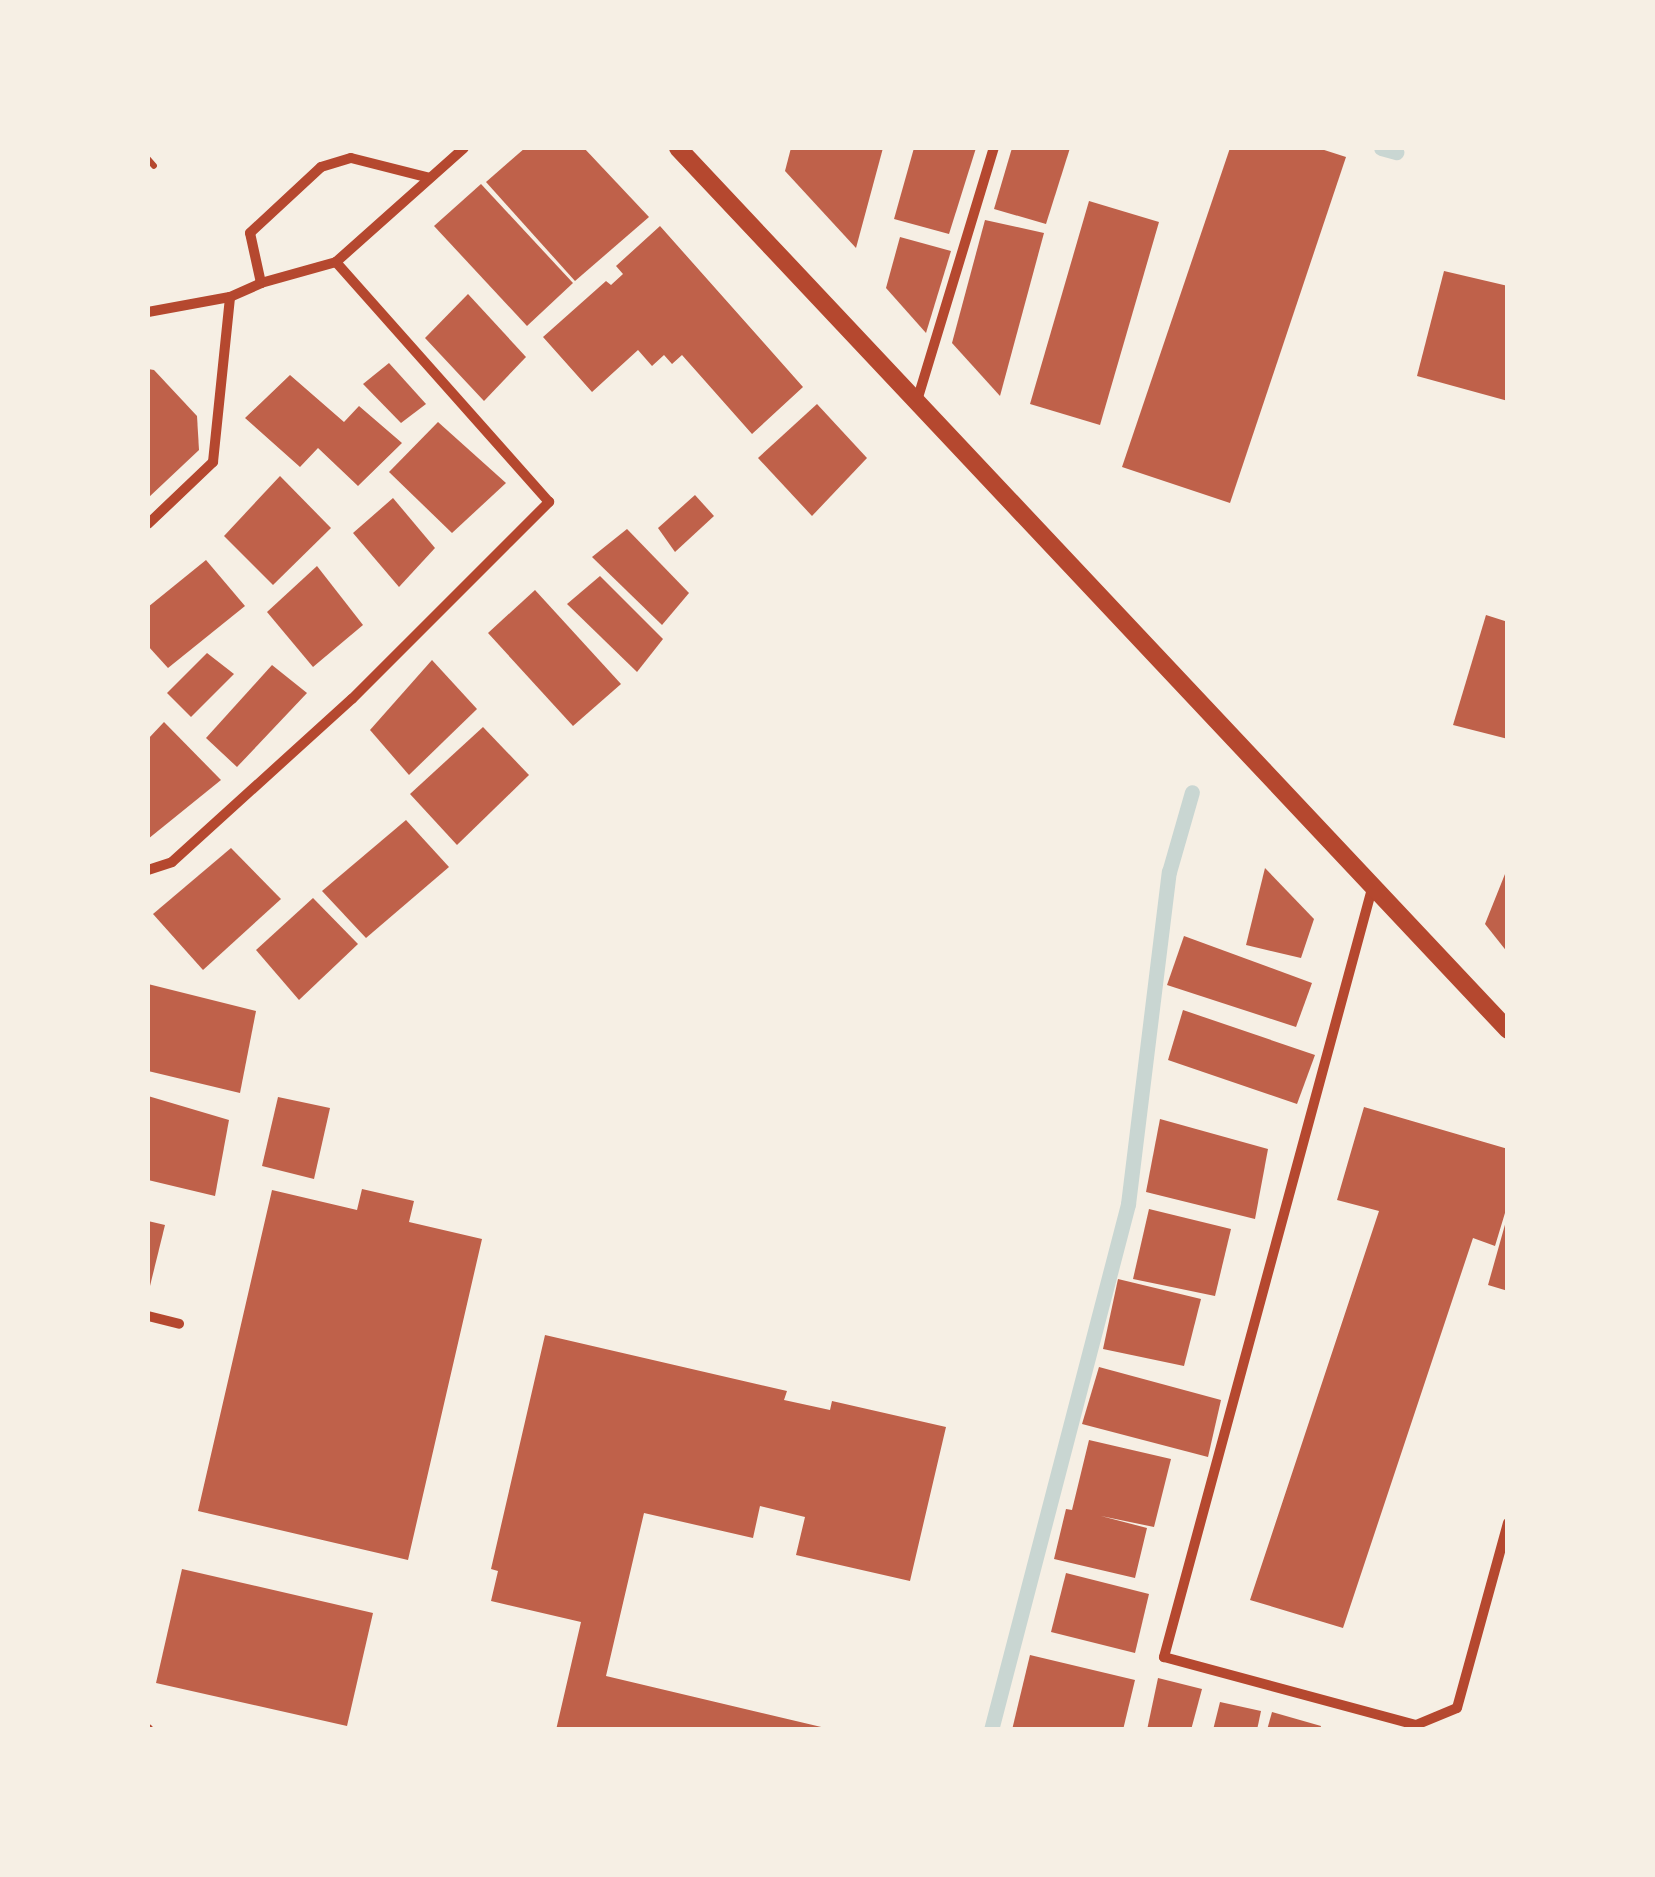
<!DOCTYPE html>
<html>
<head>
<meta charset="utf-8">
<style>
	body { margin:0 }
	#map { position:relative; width:1655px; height:1877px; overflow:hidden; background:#f6efe4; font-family:Spectral,serif }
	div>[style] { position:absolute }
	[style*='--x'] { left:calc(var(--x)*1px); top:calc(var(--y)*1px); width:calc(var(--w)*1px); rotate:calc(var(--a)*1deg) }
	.stream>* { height:15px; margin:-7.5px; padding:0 7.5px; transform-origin:7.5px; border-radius:7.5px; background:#c9d6d2 }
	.building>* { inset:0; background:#bf614a }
	.path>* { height:6px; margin:-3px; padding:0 3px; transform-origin:3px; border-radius:3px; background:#b5482f }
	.minor>* { height:10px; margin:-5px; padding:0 5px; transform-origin:5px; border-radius:5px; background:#b5482f }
	.tertiary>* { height:18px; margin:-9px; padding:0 9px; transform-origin:9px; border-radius:9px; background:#b5482f }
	span { translate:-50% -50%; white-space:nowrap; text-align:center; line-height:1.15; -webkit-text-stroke:8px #f6efe4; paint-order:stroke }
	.frame { position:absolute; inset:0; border:150px solid #f6efe4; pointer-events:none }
</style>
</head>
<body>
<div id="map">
	<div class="stream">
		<i style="--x:1381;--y:148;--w:16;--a:15"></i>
		<i style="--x:991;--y:1730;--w:544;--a:-75.4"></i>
		<i style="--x:1128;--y:1204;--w:335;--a:-83"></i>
		<i style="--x:1169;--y:872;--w:83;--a:-74"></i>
	</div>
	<div class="building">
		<i style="clip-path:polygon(525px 148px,584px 148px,649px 217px,575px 281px,486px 182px)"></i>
		<i style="clip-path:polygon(791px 148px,883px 148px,856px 248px,785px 171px)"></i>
		<i style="clip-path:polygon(914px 148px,976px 148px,949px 234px,894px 219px)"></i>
		<i style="clip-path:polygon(1012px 148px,1070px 148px,1046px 224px,994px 209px)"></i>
		<i style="clip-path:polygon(1230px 148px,1318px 148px,1346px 157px,1230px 503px,1122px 467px)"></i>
		<i style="clip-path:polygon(481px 184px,573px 283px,527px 326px,434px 226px)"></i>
		<i style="clip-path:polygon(1089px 201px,1159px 222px,1100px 425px,1030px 404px)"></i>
		<i style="clip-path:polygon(985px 220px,1044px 233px,1000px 396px,952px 343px)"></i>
		<i style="clip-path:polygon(660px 226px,803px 387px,752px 434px,682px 355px,672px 364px,664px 355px,652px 366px,638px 350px,592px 392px,543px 337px,606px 281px,611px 285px,623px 274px,616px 266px)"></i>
		<i style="clip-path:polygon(900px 237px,951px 251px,926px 333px,886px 288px)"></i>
		<i style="clip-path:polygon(1444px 271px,1508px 286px,1508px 401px,1417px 376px)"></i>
		<i style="clip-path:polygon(468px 294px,526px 357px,484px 401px,425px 338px)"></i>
		<i style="clip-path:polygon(389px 363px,426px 404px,401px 423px,363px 384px)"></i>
		<i style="clip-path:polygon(148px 369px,154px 370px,197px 416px,199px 450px,148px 498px)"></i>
		<i style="clip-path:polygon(290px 375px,344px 422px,359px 406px,402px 443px,358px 486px,318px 448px,300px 467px,245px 418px)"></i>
		<i style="clip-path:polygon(817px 404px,867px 458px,812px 516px,758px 458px)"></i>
		<i style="clip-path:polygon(438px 422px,506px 483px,452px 533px,389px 472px)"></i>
		<i style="clip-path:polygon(280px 476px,331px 528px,273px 585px,224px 536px)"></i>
		<i style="clip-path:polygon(695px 495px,714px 516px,675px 552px,658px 528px)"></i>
		<i style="clip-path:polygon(393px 498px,435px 548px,399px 587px,353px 533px)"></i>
		<i style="clip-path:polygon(627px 529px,689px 593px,662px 625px,592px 557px)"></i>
		<i style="clip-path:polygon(206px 560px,245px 606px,168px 668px,148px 646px,148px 607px)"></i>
		<i style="clip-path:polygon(317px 566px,363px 625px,313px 667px,267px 612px)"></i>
		<i style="clip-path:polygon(600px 576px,663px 639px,637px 672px,567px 604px)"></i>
		<i style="clip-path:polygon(535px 590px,621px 684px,573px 726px,488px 633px)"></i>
		<i style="clip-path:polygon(1486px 615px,1508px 622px,1508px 739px,1453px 725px)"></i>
		<i style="clip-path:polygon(207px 653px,234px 674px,191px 717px,167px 693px)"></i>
		<i style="clip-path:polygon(432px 660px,477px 709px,409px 775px,370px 730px)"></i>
		<i style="clip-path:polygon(272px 665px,307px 693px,237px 767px,206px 738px)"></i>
		<i style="clip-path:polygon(164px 722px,221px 780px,148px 839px,148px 739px)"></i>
		<i style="clip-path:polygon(483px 727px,529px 775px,457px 845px,410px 794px)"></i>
		<i style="clip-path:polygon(406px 820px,449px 867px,366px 938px,322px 891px)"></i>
		<i style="clip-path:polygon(231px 848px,281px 899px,203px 970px,153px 914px)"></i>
		<i style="clip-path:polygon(1265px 868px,1314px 919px,1301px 958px,1246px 945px)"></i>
		<i style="clip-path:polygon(1507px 869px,1508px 869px,1508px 953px,1485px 924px)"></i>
		<i style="clip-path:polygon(313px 898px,358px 944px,299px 1000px,256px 950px)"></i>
		<i style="clip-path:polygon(1184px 936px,1312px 983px,1296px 1027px,1167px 985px)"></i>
		<i style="clip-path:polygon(148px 984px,256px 1011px,240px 1093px,148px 1071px)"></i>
		<i style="clip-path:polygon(1183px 1010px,1315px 1055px,1297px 1104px,1168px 1060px)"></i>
		<i style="clip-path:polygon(148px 1096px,229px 1120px,215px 1196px,148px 1180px)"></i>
		<i style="clip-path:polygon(278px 1097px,330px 1108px,314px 1179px,262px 1166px)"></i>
		<i style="clip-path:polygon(1364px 1107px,1508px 1149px,1508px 1203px,1495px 1246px,1473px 1238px,1343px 1628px,1250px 1600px,1379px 1211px,1337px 1200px)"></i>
		<i style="clip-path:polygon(1160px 1119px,1268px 1149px,1255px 1219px,1146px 1192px)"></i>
		<i style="clip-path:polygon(362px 1189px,414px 1201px,409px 1222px,482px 1239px,408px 1560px,198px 1511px,272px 1190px,357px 1210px)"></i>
		<i style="clip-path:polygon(1149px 1209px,1231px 1229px,1215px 1296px,1133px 1279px)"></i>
		<i style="clip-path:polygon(148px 1221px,165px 1225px,149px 1290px,148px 1289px)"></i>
		<i style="clip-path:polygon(1506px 1221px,1508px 1221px,1508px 1291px,1488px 1285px)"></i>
		<i style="clip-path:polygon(1118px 1279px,1201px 1299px,1184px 1366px,1103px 1349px)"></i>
		<i style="clip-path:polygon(545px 1335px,787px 1391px,784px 1400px,830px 1410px,832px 1401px,946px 1427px,910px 1581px,796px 1555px,805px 1517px,760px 1506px,753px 1538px,644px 1513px,606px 1676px,834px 1730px,556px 1730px,581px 1622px,491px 1601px,498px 1571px,491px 1569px)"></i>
		<i style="clip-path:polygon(1099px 1367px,1221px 1400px,1208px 1457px,1082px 1424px)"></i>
		<i style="clip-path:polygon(1089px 1440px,1171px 1459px,1154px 1527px,1101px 1516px,1147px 1528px,1135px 1578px,1054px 1559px,1066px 1509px,1072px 1510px)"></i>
		<i style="clip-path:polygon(182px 1569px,373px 1613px,347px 1726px,156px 1683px)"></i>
		<i style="clip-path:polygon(1066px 1573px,1149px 1594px,1135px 1653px,1051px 1632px)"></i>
		<i style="clip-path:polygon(1030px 1655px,1135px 1680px,1123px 1730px,1012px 1730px)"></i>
		<i style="clip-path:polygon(1158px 1678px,1202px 1689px,1191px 1730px,1147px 1730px)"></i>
		<i style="clip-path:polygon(1220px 1702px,1261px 1711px,1257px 1730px,1213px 1730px)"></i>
		<i style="clip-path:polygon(1272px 1712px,1321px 1726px,1320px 1730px,1267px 1730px)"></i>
	</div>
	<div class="path">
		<i style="--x:148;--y:159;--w:9;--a:49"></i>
	</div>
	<div class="minor">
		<i style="--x:261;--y:283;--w:51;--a:-102.4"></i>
		<i style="--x:250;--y:233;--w:97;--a:-42.9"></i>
		<i style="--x:321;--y:167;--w:31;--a:-17"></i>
		<i style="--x:351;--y:158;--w:81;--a:14.2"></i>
		<i style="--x:148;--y:312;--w:83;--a:-10.4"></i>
		<i style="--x:230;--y:297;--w:34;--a:-24"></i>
		<i style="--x:261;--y:283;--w:78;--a:-15.6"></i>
		<i style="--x:336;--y:262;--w:171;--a:-41.7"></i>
		<i style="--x:916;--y:404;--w:268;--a:-73.1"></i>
		<i style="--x:148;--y:524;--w:90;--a:-43.6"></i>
		<i style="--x:213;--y:462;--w:166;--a:-84.1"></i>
		<i style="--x:148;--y:870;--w:25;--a:-18"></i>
		<i style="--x:172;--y:862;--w:243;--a:-42.2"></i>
		<i style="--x:352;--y:699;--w:279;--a:-45"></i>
		<i style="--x:549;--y:502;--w:321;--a:-131.6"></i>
		<i style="--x:1373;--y:885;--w:800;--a:105.15"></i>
		<i style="--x:1164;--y:1657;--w:261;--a:15.1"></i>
		<i style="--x:1416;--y:1725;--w:44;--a:-22.5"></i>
		<i style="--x:1457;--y:1708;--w:192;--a:-74.6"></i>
		<i style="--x:148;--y:1316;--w:32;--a:14"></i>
		<i style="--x:148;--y:1729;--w:1;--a:45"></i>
	</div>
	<div class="tertiary">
		<i style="--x:678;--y:148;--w:1211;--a:46.74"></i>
	</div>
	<div class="frame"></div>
</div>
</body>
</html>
